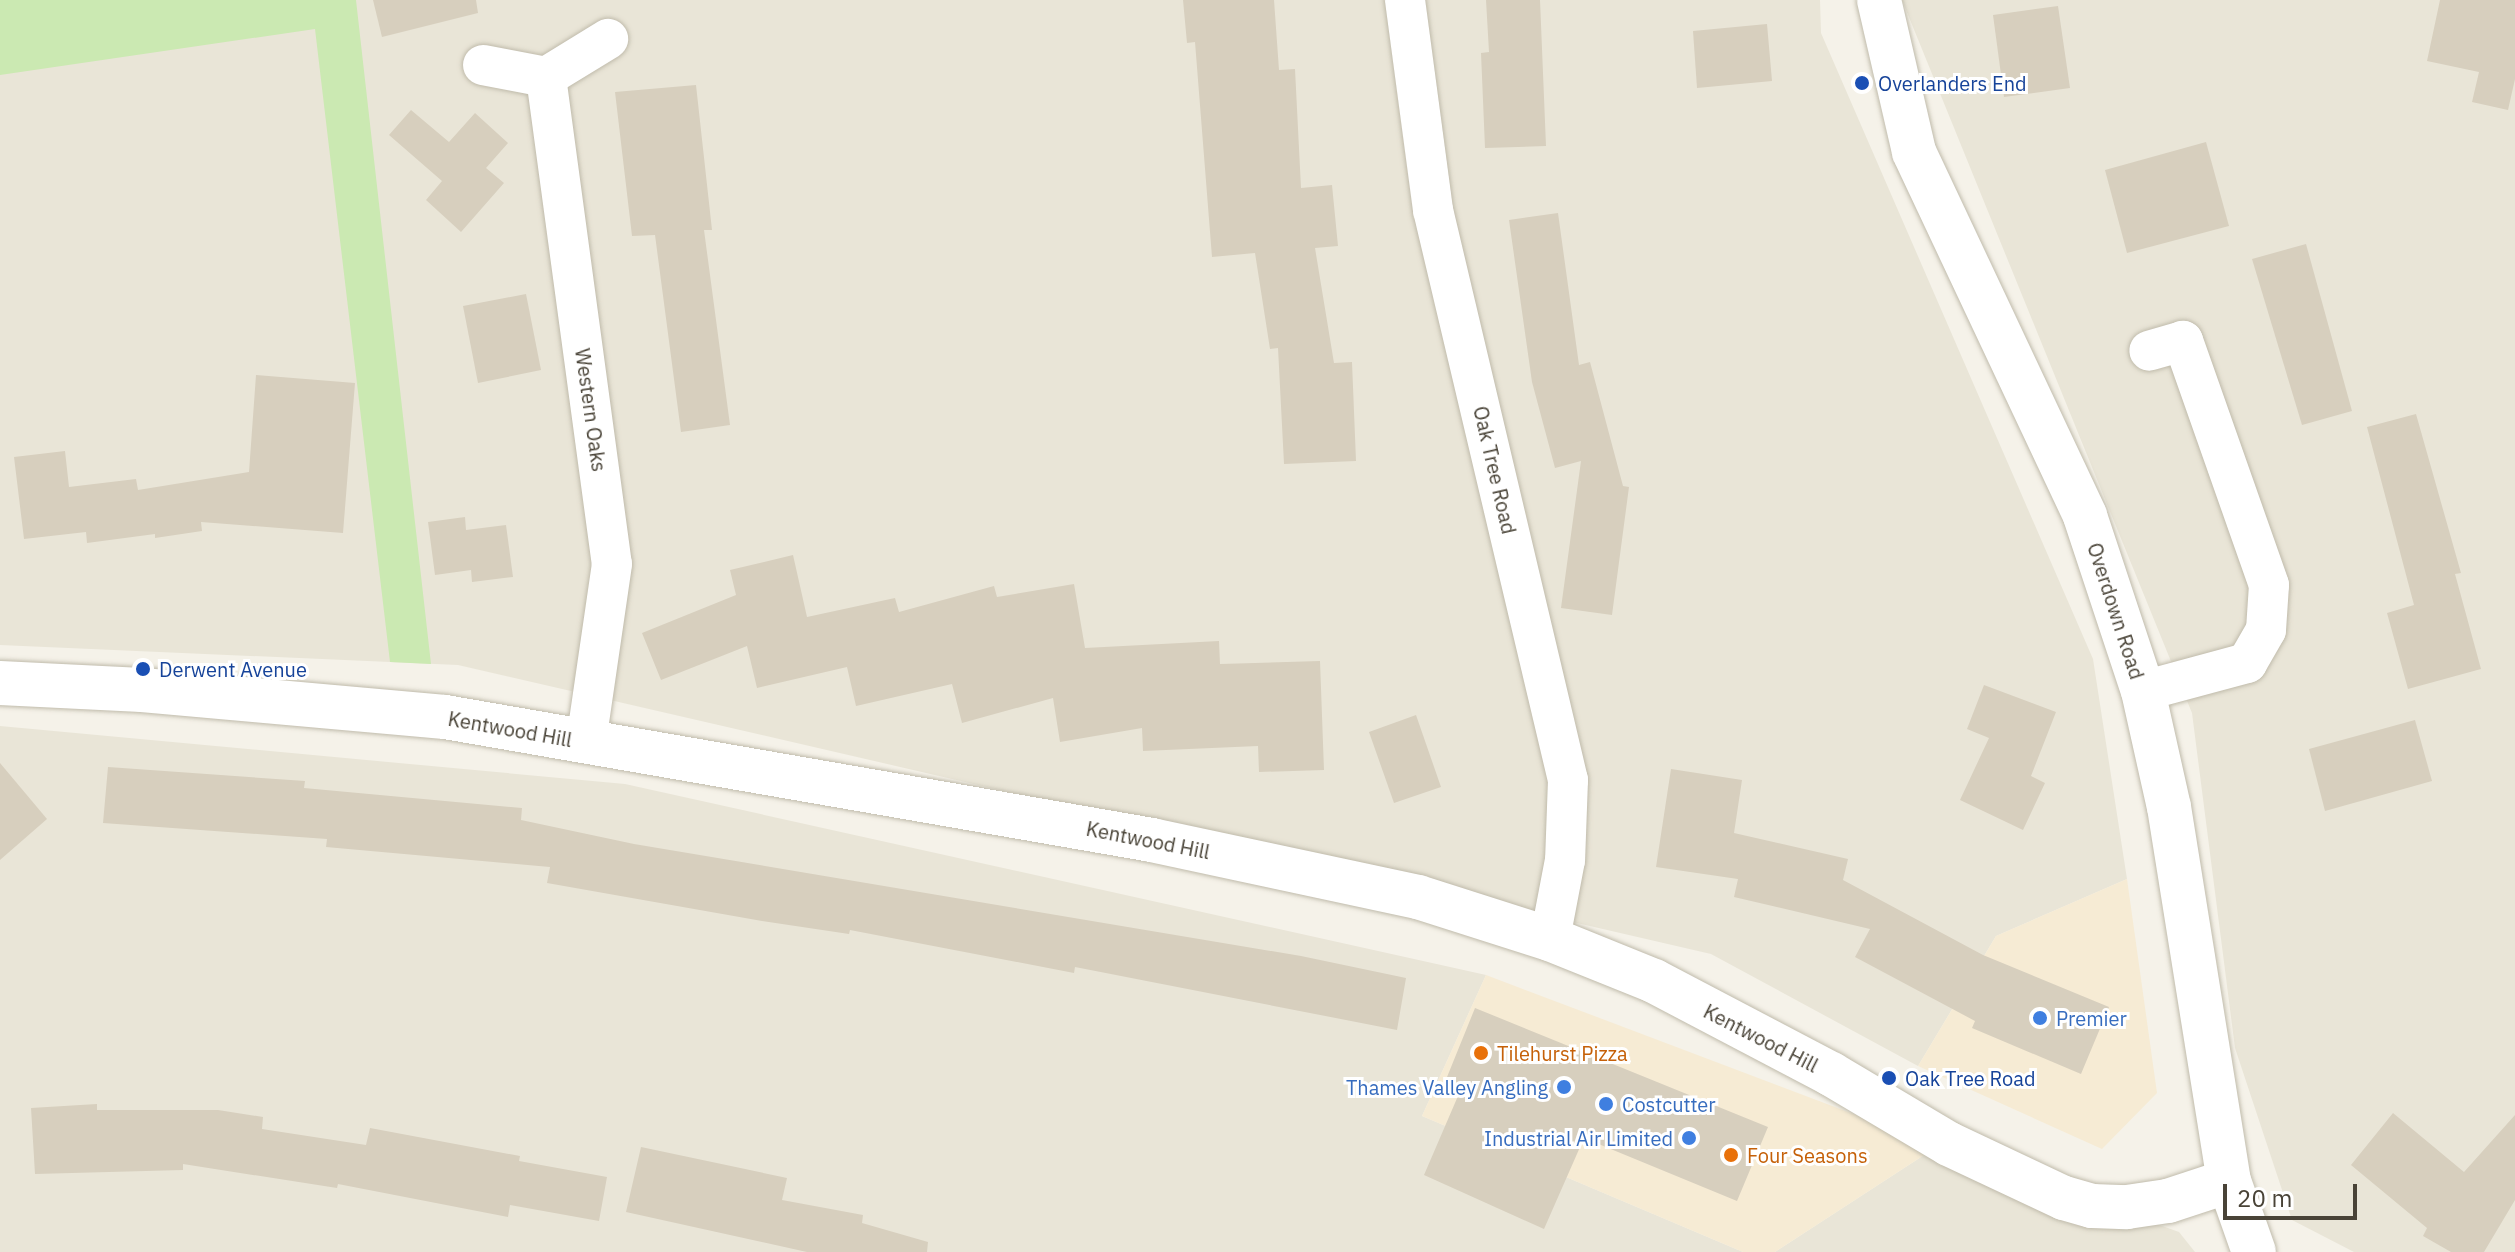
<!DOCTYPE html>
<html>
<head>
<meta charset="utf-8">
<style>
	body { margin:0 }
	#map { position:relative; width:2515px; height:1252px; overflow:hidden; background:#f5f2e9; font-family:"IBM Plex Sans",sans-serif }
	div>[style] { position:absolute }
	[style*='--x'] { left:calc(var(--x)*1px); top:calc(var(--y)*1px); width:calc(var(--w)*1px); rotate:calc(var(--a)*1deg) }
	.residential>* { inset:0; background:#e9e5d7 }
	.commercial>* { inset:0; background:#f6ebd4 }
	.green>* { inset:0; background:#cbe9b2 }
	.building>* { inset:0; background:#d7cfbe }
	.roads { filter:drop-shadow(0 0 2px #c0bbab) drop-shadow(0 0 2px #c0bbab) }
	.minor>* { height:40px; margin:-20px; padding:0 20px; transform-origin:20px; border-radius:20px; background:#fff }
	.tertiary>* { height:44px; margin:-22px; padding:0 22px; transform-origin:22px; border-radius:22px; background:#fff }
	.dots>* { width:22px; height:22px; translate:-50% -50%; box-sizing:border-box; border:4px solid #fff; border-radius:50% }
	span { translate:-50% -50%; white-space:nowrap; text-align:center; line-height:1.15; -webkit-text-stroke:6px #fff; paint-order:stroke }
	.transit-label { font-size:20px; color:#164399 }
	.left { translate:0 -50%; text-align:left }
	.street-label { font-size:20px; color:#494337 }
	.shop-label { font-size:20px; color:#366cbe }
	.right { translate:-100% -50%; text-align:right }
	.food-label { font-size:20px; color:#c56008 }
	.scale { position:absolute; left:2223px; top:1184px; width:134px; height:36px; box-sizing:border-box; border:4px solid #494337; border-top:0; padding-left:10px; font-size:24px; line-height:28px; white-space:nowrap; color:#494337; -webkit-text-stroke:6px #fff; paint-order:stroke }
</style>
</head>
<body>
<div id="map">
	<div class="residential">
		<i style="clip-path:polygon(0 0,1820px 0,1821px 33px,2093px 659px,2127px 879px,1996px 936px,1918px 1066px,1711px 954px,458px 665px,0 645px)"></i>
		<i style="clip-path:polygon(1902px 0,2515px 0,2515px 1252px,2354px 1252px,2292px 1220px,2235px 1048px,2192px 713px)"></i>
		<i style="clip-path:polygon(0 726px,625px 784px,1486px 975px,1422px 1116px,1743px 1252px,0 1252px)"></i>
		<i style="clip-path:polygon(1938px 1146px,2179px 1232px,2195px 1252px,1775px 1252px)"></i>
	</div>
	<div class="commercial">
		<i style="clip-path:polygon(2127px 879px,2157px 1093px,2102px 1149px,1918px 1066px,1996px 936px)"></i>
		<i style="clip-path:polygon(1486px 975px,1938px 1146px,1775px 1252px,1743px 1252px,1422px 1116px)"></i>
	</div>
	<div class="green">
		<i style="clip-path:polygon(0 0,356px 0,431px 664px,390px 662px,315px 29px,0 75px)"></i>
	</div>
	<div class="building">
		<i style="clip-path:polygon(373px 0,476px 0,478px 13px,382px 37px)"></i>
		<i style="clip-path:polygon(1183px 0,1274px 0,1279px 70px,1295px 69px,1301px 188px,1332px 185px,1338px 246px,1315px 248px,1334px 363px,1352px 362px,1356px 461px,1284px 464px,1278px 348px,1270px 349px,1255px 253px,1212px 257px,1195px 42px,1187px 43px)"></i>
		<i style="clip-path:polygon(1486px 0,1540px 0,1546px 146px,1485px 148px,1481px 53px,1489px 52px)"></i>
		<i style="clip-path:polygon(2440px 0,2515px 0,2515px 79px,2508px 110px,2472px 102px,2479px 72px,2427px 61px)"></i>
		<i style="clip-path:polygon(2058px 6px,2070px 88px,2004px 97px,1993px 15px)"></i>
		<i style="clip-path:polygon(1767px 24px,1772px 81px,1697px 88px,1693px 31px)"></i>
		<i style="clip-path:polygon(696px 85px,712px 230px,704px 230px,730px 425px,681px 432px,655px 235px,632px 236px,615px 92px)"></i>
		<i style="clip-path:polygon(411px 110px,449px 142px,475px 113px,508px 143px,486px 168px,504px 183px,461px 232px,426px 200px,442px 181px,389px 135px)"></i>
		<i style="clip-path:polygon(2206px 142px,2229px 226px,2127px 253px,2105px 170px)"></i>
		<i style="clip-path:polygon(1558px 213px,1579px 365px,1590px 362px,1623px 486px,1629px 487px,1612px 615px,1561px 608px,1581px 461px,1555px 468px,1532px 382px,1509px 220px)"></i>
		<i style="clip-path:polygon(2306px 244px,2352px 411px,2302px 425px,2252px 259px)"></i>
		<i style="clip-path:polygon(526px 294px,541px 370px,478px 383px,463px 306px)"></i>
		<i style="clip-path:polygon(256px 375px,355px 383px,343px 533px,201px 522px,202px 531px,155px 538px,155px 534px,87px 543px,86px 532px,24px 539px,14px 457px,65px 451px,69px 487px,136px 479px,138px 490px,249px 472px)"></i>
		<i style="clip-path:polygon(2416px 414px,2461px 573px,2455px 574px,2481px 669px,2408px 689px,2387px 613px,2414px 605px,2367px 427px)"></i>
		<i style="clip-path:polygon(465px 517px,466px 530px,506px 525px,513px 577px,472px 582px,471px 570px,435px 575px,428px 522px)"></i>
		<i style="clip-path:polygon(793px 555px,807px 617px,895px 598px,899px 612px,994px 586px,997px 597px,1074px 584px,1085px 648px,1219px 641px,1220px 664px,1320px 661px,1324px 770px,1259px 772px,1258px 746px,1143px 751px,1142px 728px,1060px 742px,1053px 698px,962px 723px,952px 684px,856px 706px,847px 667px,757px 688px,747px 646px,661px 680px,642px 633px,736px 595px,730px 570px)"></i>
		<i style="clip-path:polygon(1984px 685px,2056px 712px,2031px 776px,2045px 783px,2023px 830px,1960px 800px,1989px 738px,1967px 729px)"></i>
		<i style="clip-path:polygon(1416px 715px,1441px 787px,1394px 803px,1369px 732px)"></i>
		<i style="clip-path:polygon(2415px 720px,2432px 781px,2325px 811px,2309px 749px)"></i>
		<i style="clip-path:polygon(0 763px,47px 819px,0 860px)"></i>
		<i style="clip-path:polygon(108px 767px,305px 781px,304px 788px,522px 808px,521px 820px,634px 844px,1301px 956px,1406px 978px,1397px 1030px,1075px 967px,1074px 973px,850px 930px,849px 934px,762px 921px,547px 883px,550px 867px,326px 847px,327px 839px,103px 823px)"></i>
		<i style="clip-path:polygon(1671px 769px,1742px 780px,1734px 833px,1848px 859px,1843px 880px,1983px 955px,2109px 1007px,2081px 1074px,1972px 1028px,1975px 1021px,1855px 957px,1870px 929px,1734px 897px,1738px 879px,1656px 867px)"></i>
		<i style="clip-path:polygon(1475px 1008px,1768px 1127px,1737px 1201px,1584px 1138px,1544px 1229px,1424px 1175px,1461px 1089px,1445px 1082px)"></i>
		<i style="clip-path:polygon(97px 1104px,97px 1110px,218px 1110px,263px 1117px,262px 1129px,366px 1145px,370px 1128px,520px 1156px,519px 1161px,607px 1177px,599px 1221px,510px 1205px,508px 1217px,338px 1184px,337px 1188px,183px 1164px,183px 1170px,35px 1174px,31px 1108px)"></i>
		<i style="clip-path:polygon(2393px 1113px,2464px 1172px,2515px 1115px,2515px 1200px,2484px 1252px,2451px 1252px,2423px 1236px,2427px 1228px,2351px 1165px)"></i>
		<i style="clip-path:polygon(641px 1147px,787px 1178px,782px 1200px,863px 1215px,862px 1223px,928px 1242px,927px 1252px,807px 1252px,626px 1212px)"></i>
	</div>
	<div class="roads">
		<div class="minor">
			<i style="--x:1405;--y:0;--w:212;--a:82.4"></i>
			<i style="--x:1433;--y:210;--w:586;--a:76.68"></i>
			<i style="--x:1568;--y:780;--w:80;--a:92.1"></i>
			<i style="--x:1565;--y:860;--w:80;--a:100.8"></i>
			<i style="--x:483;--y:65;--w:64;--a:10.8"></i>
			<i style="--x:546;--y:77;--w:73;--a:-31.5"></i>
			<i style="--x:546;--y:77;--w:491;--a:82.3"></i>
			<i style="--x:612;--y:564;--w:180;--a:98.3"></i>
			<i style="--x:2143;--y:691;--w:108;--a:-15.1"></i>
			<i style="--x:2247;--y:663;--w:38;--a:-60"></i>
			<i style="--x:2266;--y:630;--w:45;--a:-86.2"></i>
			<i style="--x:2269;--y:585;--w:259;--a:-109.4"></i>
			<i style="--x:2183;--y:341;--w:35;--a:164"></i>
		</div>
		<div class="tertiary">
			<i style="--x:1879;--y:0;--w:156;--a:77"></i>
			<i style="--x:1914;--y:152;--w:402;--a:64.8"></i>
			<i style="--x:2085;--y:516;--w:184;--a:71.7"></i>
			<i style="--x:2143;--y:691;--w:119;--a:77.4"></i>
			<i style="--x:2169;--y:807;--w:379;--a:80.9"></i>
			<i style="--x:2229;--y:1181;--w:75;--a:70.6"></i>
			<i style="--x:0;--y:683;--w:142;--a:2.8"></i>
			<i style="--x:142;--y:690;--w:304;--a:5.1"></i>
			<i style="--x:445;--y:717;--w:718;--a:9.87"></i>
			<i style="--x:1152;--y:840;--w:272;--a:12.1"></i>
			<i style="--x:1418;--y:897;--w:139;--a:17.7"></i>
			<i style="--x:1550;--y:939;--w:112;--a:22"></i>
			<i style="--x:1654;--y:981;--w:200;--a:27.7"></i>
			<i style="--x:1831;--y:1074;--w:137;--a:30.7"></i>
			<i style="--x:1949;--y:1144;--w:127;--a:25.2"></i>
			<i style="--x:2064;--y:1198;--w:29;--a:16"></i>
			<i style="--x:2092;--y:1206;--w:35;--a:2"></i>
			<i style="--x:2127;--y:1207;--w:41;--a:-8.3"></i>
			<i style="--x:2168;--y:1201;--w:64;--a:-18.2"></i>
		</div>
	</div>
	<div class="dots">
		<i style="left:1862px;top:83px;background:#1a4fb4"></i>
		<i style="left:143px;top:669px;background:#1a4fb4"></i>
		<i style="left:2040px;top:1018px;background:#3f7fe0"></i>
		<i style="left:1481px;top:1053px;background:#e8710a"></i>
		<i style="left:1889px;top:1078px;background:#1a4fb4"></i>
		<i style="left:1564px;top:1087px;background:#3f7fe0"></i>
		<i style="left:1606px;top:1104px;background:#3f7fe0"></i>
		<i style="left:1689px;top:1138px;background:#3f7fe0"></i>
		<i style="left:1731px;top:1155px;background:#e8710a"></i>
	</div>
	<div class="transit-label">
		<span class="left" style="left:1878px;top:83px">Overlanders End</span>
		<span class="left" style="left:159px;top:669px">Derwent Avenue</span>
		<span class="left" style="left:1905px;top:1078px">Oak Tree Road</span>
	</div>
	<div class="street-label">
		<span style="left:591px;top:410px;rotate:82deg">Western Oaks</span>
		<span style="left:1495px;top:470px;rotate:77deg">Oak Tree Road</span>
		<span style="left:2116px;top:611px;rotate:72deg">Overdown Road</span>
		<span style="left:510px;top:729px;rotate:10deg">Kentwood Hill</span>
		<span style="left:1148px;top:840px;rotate:11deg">Kentwood Hill</span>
		<span style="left:1761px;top:1038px;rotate:27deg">Kentwood Hill</span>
	</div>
	<div class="shop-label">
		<span class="left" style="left:2056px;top:1018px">Premier</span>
		<span class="right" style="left:1548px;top:1087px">Thames Valley Angling</span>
		<span class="left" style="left:1622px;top:1104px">Costcutter</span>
		<span class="right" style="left:1673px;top:1138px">Industrial Air Limited</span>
	</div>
	<div class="food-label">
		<span class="left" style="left:1497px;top:1053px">Tilehurst Pizza</span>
		<span class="left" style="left:1747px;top:1155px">Four Seasons</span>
	</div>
	<div class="scale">20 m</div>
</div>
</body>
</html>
